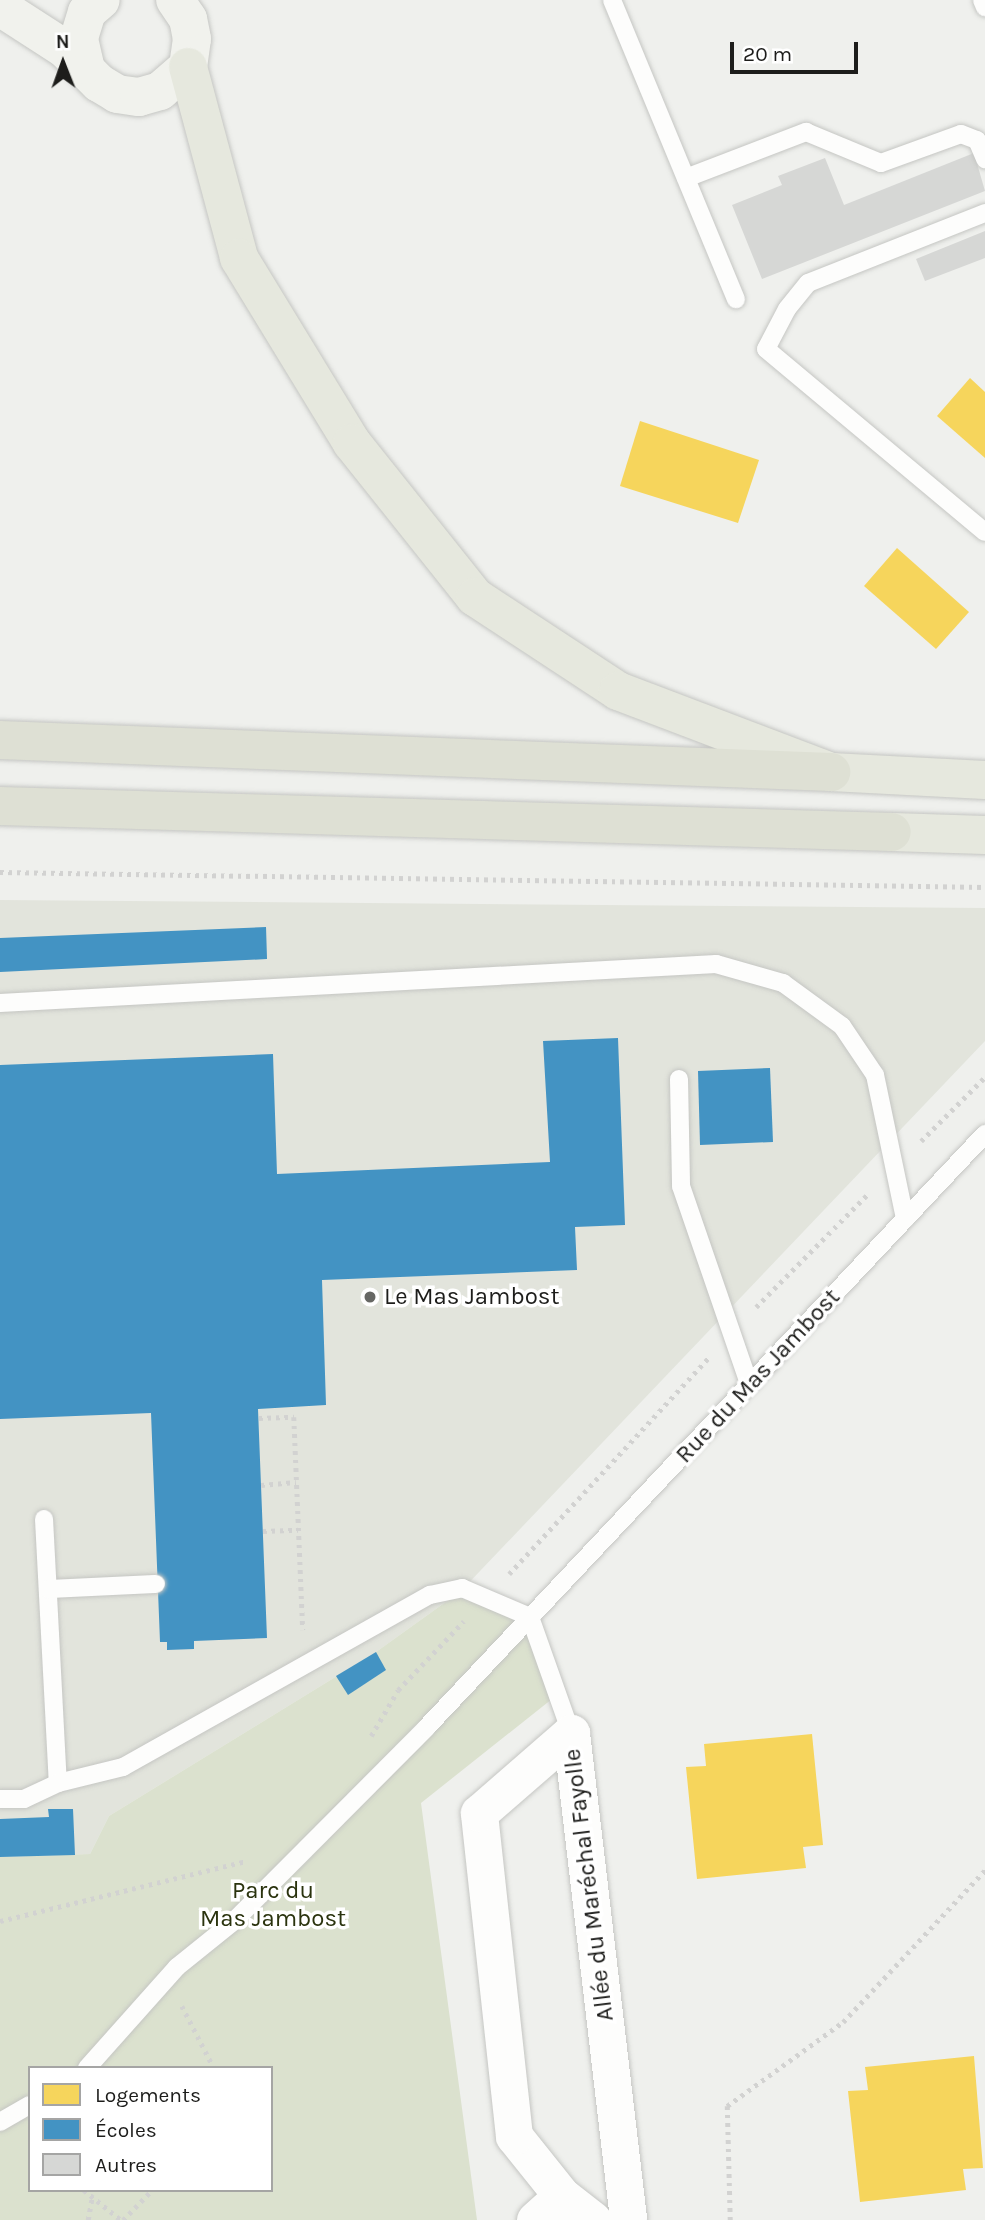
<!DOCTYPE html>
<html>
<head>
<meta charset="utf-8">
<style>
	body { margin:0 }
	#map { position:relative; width:985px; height:2220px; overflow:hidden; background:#eff0ed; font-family:Karla,sans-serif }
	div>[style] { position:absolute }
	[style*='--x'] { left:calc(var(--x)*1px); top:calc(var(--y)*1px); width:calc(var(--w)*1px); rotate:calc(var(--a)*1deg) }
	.built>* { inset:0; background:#e2e4dc }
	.green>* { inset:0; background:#dbe1ce }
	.homes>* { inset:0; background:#f6d55c }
	.schools>* { inset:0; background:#4393c3 }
	.building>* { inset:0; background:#d6d7d5 }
	.path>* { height:4.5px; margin-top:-2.25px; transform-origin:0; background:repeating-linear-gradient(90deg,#d2d2d1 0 3.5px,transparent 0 8.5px) }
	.roads { filter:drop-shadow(0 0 2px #c5c6c3) drop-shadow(0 0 2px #c5c6c3) }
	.service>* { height:18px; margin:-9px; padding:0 9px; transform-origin:9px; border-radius:9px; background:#fdfdfc }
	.minor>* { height:37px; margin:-18.5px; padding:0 18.5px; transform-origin:18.5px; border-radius:18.5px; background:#fdfdfc }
	.secondary>* { height:38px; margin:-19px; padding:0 19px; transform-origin:19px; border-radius:19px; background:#f1f2ed }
	.primary>* { height:38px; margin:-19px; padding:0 19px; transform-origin:19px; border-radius:19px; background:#e6e8de }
	.trunk>* { height:38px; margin:-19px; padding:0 19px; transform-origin:19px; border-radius:19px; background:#dee0d4 }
	.dots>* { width:19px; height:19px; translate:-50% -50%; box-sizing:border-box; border:4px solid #fff; border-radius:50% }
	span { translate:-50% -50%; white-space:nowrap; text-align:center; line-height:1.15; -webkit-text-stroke:7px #fff; paint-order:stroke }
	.poi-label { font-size:24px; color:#1d1d1b }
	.left { translate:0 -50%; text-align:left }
	.street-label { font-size:24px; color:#1d1d1b }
	.park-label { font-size:24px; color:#2a330e }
	.legend { position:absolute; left:28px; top:2066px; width:245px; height:126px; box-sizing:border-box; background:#fff; border:2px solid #a5a5a4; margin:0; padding:9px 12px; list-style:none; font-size:21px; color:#1d1d1b }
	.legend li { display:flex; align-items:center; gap:14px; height:35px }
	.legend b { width:35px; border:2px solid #a5a5a4 }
	.north { position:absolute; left:28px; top:28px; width:70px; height:70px; -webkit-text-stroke:5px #fff; paint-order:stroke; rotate:359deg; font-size:19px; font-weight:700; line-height:28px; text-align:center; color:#1d1d1b }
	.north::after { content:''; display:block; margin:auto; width:24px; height:32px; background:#1d1d1b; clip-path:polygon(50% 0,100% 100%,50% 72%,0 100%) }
	.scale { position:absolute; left:730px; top:42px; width:128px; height:32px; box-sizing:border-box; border:4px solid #1d1d1b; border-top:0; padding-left:9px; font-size:21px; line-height:24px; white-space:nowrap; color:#1d1d1b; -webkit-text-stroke:5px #fff; paint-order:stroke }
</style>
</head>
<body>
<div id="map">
	<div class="built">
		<i style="clip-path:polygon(0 900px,985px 908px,985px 1041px,461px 1591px,376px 1652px,109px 1816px,90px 1854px,0 1857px)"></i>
	</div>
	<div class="green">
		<i style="clip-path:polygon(evenodd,461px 1591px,530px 1617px,557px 1695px,421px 1803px,477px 2220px,0 2220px,0 1857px,90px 1854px,109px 1816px,376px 1652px,461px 1591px,30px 2068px,271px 2068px,271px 2190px,30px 2190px,30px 2068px)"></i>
	</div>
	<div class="homes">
		<i style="clip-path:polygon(970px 378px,985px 392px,985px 458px,937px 416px)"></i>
		<i style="clip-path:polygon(640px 421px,759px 460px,738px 523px,620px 486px)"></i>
		<i style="clip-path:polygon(897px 548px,969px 612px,936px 649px,864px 586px)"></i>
		<i style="clip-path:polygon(812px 1734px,823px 1845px,803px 1847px,806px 1868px,697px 1879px,686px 1767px,706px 1766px,704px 1744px)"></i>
		<i style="clip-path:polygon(974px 2056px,983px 2168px,963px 2169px,966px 2190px,860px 2202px,848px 2091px,868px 2090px,865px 2067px)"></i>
	</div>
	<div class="schools">
		<i style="clip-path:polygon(266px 927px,267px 959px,0 972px,0 938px)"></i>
		<i style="clip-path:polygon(618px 1038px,625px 1225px,575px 1227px,577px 1270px,322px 1280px,326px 1405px,258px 1409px,267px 1638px,194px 1641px,194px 1649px,167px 1650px,167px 1642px,160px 1642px,151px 1413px,0 1419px,0 1065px,273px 1054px,277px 1174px,550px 1162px,543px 1041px)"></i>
		<i style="clip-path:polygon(770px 1068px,773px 1142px,700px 1145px,698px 1071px)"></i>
		<i style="clip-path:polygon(376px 1652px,386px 1670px,348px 1695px,336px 1676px)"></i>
		<i style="clip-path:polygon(48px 1809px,73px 1809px,75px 1855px,0 1857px,0 1819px,49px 1817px)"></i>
	</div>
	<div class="building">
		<i style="clip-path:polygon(974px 153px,985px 191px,762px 279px,732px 205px,782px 185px,778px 176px,825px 158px,844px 205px)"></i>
		<i style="clip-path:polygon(985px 231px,985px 258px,925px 281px,916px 259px)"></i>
	</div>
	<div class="path">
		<i style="--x:0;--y:872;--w:985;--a:0.87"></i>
		<i style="--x:921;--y:1141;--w:91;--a:-45"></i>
		<i style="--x:756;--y:1307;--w:159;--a:-45.3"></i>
		<i style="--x:259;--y:1418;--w:35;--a:-2"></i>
		<i style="--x:294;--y:1417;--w:213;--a:87.6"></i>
		<i style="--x:261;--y:1485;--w:35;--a:-5"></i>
		<i style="--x:263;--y:1531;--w:35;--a:-2"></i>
		<i style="--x:509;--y:1574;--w:295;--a:-47.3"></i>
		<i style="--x:371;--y:1736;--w:53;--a:-59.6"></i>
		<i style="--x:398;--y:1690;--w:95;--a:-46.3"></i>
		<i style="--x:0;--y:1921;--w:254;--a:-13.7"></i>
		<i style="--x:182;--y:2006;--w:70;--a:62.7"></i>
		<i style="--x:84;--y:2190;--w:48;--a:39"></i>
		<i style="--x:88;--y:2220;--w:23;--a:-80"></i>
		<i style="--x:123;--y:2220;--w:42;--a:-46"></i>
		<i style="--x:730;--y:2220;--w:114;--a:-91.5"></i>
		<i style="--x:727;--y:2106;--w:143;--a:-35.9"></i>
		<i style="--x:843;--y:2022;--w:208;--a:-46.9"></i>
	</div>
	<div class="roads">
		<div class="service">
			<i style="--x:612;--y:0;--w:324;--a:67.5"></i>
			<i style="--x:982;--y:0;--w:8;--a:67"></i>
			<i style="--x:686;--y:178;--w:129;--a:-21"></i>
			<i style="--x:806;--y:132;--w:81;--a:22.5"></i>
			<i style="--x:881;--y:163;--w:85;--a:-19.9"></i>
			<i style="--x:961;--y:134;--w:17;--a:21"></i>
			<i style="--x:977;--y:140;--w:21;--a:67"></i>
			<i style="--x:985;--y:213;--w:190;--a:158.4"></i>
			<i style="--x:808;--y:283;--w:33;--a:129"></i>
			<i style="--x:787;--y:309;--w:45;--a:117.7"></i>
			<i style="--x:766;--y:349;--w:285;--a:39.9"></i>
			<i style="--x:0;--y:1003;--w:717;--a:-3.12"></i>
			<i style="--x:716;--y:964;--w:70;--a:15.8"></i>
			<i style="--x:783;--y:983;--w:73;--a:36.1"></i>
			<i style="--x:842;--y:1026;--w:59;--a:56"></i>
			<i style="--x:875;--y:1075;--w:147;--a:78.2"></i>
			<i style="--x:679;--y:1079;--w:107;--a:88.9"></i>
			<i style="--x:681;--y:1186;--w:209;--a:71"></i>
			<i style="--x:44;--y:1519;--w:264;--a:87"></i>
			<i style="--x:48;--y:1589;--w:108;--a:-2.7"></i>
			<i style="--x:0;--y:1799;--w:24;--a:0"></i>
			<i style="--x:24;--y:1799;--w:38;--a:-25"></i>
			<i style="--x:58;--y:1783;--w:67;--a:-13.8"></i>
			<i style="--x:123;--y:1767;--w:352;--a:-29.3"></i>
			<i style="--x:430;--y:1595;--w:33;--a:-12"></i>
			<i style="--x:462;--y:1588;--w:74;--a:23.1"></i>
			<i style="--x:530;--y:1617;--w:123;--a:70.5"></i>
			<i style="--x:87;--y:2068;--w:135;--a:-48.3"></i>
			<i style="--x:177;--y:1967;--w:73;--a:-38.9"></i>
			<i style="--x:234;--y:1921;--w:272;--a:-45.1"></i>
			<i style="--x:426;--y:1728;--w:816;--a:-46.74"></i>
			<i style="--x:0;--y:2122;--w:34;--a:-30"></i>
		</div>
		<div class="minor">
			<i style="--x:535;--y:2220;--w:36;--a:-42"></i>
			<i style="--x:593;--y:2220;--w:39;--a:-142"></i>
			<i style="--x:562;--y:2196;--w:77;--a:-128.7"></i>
			<i style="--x:514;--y:2136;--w:325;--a:-96.2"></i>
			<i style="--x:479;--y:1813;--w:122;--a:-41"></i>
			<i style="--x:571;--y:1733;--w:490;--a:83.3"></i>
		</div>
		<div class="secondary">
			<i style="--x:0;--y:7;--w:77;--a:32.9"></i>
			<i style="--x:65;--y:49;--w:48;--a:45"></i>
			<i style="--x:99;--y:83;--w:21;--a:31"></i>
			<i style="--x:117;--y:94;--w:22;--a:8"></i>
			<i style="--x:139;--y:97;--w:22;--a:-16"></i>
			<i style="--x:160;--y:91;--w:37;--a:-41"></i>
			<i style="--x:188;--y:67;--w:28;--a:-82"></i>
			<i style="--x:192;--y:39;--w:20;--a:-101"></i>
			<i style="--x:188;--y:19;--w:23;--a:-124"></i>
			<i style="--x:85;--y:65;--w:28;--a:-103"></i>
			<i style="--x:79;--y:38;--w:27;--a:-73"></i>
			<i style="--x:87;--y:12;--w:18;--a:-41"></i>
		</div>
		<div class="primary">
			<i style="--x:188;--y:67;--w:198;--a:75"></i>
			<i style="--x:239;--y:258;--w:217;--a:58.6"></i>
			<i style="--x:352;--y:443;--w:197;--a:51.4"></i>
			<i style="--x:475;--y:597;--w:171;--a:33.3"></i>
			<i style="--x:618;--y:691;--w:228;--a:20.8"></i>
			<i style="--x:831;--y:772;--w:154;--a:3"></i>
			<i style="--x:892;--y:832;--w:93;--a:1.8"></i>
		</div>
		<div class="trunk">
			<i style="--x:0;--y:740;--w:832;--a:2.21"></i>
			<i style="--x:0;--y:806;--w:892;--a:1.67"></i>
		</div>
	</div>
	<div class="dots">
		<i style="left:370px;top:1297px;background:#666764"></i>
	</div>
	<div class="poi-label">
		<span class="left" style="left:384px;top:1297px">Le Mas Jambost</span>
	</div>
	<div class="street-label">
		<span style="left:758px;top:1376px;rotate:-47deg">Rue du Mas Jambost</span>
		<span style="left:589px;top:1885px;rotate:-97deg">Allée du Maréchal Fayolle</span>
	</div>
	<div class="park-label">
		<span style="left:273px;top:1905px">Parc du<br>Mas Jambost</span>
	</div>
	<ul class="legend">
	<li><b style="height:19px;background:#f6d55c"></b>Logements</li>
	<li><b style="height:19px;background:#4393c3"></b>Écoles</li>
	<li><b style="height:19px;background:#d6d7d5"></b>Autres</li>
	</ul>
	<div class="north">N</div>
	<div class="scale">20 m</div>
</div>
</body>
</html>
